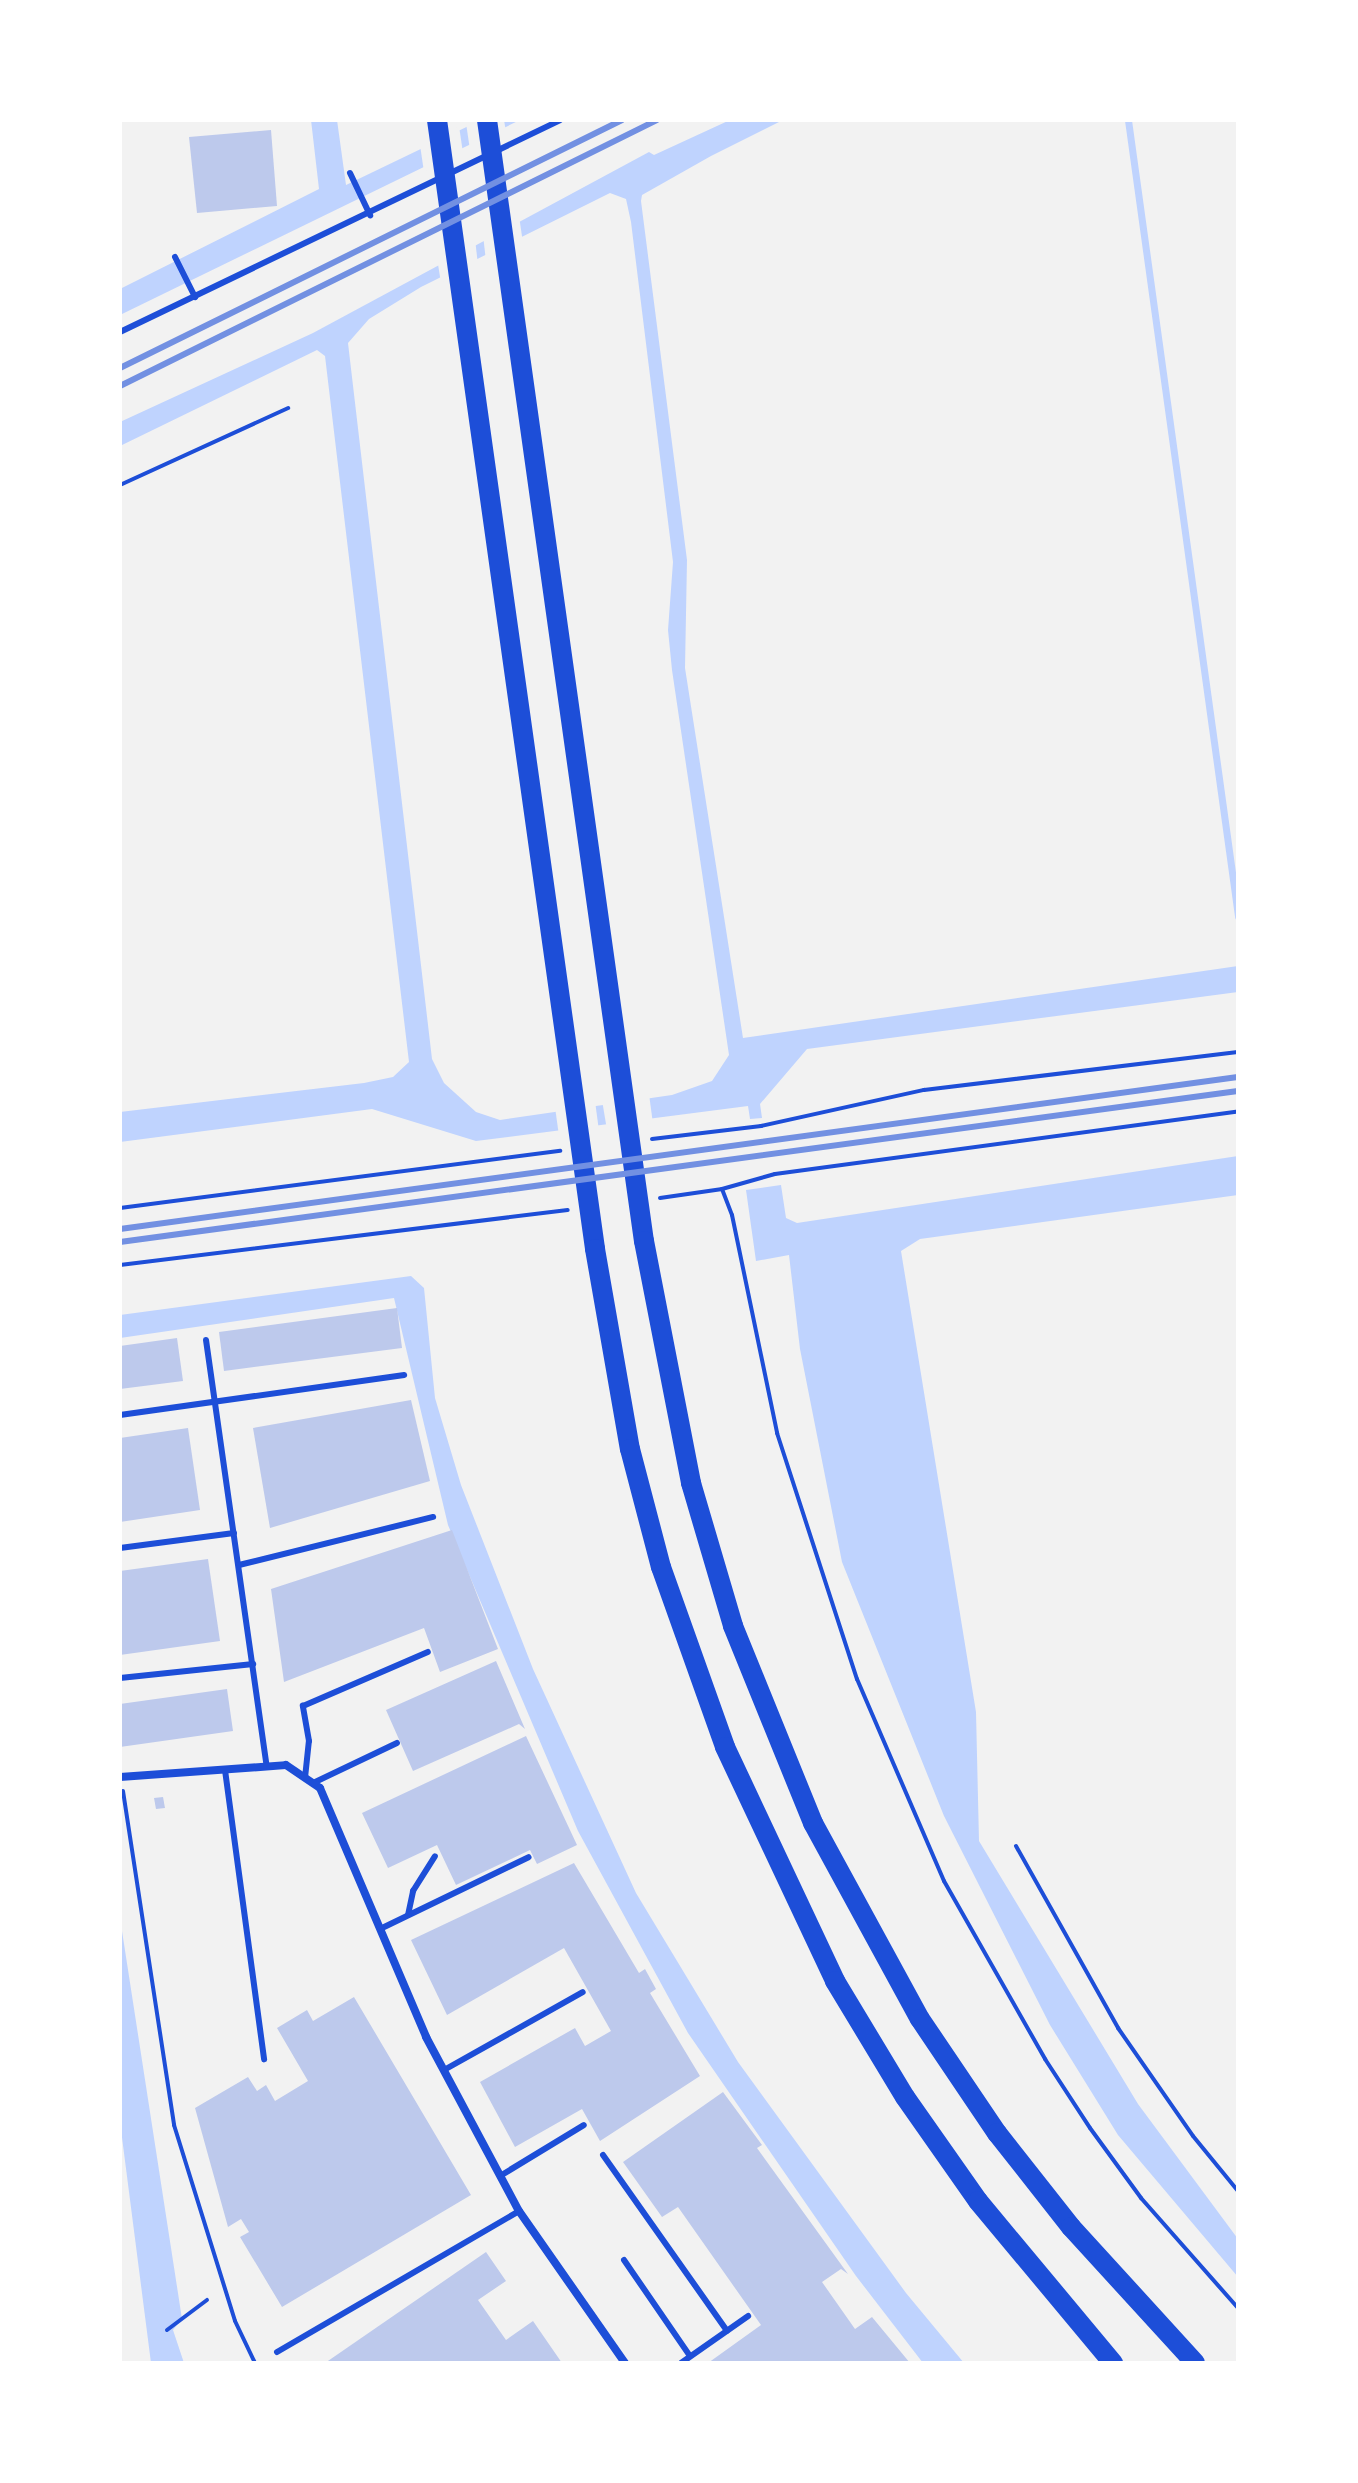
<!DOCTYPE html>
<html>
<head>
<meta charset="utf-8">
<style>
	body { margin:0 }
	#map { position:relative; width:1358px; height:2483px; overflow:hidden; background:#f2f2f2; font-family:Quicksand,sans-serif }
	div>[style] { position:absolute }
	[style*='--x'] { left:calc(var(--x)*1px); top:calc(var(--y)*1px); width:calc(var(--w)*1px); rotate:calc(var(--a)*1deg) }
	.water>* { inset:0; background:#bfd3fe }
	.pier>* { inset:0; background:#f2f2f2 }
	.stream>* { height:7px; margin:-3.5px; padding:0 3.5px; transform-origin:3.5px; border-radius:3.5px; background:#bfd3fe }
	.building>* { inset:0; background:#bdc9ec }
	.path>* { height:4px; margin:-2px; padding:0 2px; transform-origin:2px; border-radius:2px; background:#1d4ed8 }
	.service>* { height:6px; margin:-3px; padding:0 3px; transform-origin:3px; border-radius:3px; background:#1d4ed8 }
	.minor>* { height:8px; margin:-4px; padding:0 4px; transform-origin:4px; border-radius:4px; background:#1d4ed8 }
	.primary>* { height:20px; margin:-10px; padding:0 10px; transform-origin:10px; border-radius:10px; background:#1d4ed8 }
	.rail>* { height:6px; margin:-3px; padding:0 3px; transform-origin:3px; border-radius:3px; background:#7290e2 }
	span { translate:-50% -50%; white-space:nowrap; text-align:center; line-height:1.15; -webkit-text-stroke:6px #fff; paint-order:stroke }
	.frame { position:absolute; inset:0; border:122px solid #fff; pointer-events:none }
</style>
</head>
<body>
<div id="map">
	<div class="water">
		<i style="clip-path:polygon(311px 120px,337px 120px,346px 185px,481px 120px,520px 120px,120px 315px,120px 289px,319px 189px)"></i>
		<i style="clip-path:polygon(evenodd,730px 120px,783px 120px,711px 156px,642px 195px,641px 201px,687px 560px,685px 668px,743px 1038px,1238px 966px,1238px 992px,807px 1049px,760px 1104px,762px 1118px,750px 1119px,748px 1106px,476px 1141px,372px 1109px,120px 1142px,120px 1112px,364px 1083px,393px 1077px,409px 1062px,325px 356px,317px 350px,120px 446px,120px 422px,313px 333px,649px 152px,654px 155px,730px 120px,610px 193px,626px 199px,631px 222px,673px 562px,668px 630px,672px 670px,729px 1055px,712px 1081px,672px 1095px,500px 1120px,476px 1112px,444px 1083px,432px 1059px,348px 343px,369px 319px,421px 287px,610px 193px)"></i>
		<i style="clip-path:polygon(1238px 1156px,1238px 1195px,920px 1239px,901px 1251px,976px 1712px,979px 1841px,1138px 2104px,1238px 2239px,1238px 2277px,1118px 2135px,1050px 2025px,944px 1816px,842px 1562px,800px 1349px,789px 1255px,756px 1261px,746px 1190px,781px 1185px,786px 1218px,797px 1223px)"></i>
		<i style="clip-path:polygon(411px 1276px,424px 1288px,435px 1398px,461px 1485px,533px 1669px,636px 1893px,738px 2062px,906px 2293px,964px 2363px,923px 2363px,856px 2276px,688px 2033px,578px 1831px,448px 1525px,394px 1298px,120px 1338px,120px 1315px)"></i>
		<i style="clip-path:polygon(120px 1918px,182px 2319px,173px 2330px,184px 2363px,151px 2363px,120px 2122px)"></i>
	</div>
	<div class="pier">
		<i style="clip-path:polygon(472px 120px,504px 120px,506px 132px,470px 150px,466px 123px)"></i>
		<i style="clip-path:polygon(459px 126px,463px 153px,424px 172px,420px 145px)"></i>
		<i style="clip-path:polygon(519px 216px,523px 243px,486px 261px,483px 235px)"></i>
		<i style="clip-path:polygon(475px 239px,478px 265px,441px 283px,437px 258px)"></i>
		<i style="clip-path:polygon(649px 1094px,653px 1124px,607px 1130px,602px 1100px)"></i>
		<i style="clip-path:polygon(595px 1101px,599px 1131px,559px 1136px,555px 1107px)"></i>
	</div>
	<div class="stream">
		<i style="--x:1128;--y:120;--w:804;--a:82.13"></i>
	</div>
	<div class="building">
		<i style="clip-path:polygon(271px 130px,277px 206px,197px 213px,189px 137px)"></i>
		<i style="clip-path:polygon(397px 1308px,402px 1348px,224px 1371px,219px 1332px)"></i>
		<i style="clip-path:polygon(177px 1338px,183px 1381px,120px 1389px,120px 1346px)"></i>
		<i style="clip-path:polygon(411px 1400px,430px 1481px,270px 1528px,253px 1428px)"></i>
		<i style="clip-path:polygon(188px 1428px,200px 1510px,120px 1522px,120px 1438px)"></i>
		<i style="clip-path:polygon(452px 1530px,498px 1649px,440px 1672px,424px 1628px,284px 1682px,271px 1589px)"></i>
		<i style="clip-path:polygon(208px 1559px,220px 1641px,120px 1655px,120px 1571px)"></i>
		<i style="clip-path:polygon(496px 1661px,525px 1729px,519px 1724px,413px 1771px,386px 1710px)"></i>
		<i style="clip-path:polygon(227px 1689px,233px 1731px,120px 1747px,120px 1704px)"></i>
		<i style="clip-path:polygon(526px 1736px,577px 1845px,537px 1864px,530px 1850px,456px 1885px,437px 1845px,388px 1868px,362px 1813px)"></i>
		<i style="clip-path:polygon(163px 1797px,165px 1808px,156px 1809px,154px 1798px)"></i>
		<i style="clip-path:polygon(574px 1863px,639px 1973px,645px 1969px,656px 1989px,650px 1993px,700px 2076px,600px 2141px,582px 2109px,515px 2147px,480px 2082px,575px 2028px,585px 2046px,611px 2031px,564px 1948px,447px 2015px,411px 1940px)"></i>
		<i style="clip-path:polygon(354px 1997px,471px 2195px,282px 2307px,240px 2237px,249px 2232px,241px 2219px,228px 2227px,195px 2108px,248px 2077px,257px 2091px,266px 2085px,275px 2101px,308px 2081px,277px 2028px,307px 2010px,313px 2021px)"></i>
		<i style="clip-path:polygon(723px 2092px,762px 2145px,757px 2148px,848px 2274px,841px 2269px,822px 2282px,855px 2329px,872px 2317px,910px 2363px,708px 2363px,761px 2325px,678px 2207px,662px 2217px,623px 2162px)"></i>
		<i style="clip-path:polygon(486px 2252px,506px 2281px,478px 2300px,506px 2340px,533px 2321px,562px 2363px,325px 2363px)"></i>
	</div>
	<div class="path">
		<i style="--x:120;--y:485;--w:185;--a:-24.6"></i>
		<i style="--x:652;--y:1139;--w:110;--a:-6.8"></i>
		<i style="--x:761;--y:1126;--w:167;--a:-12.5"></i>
		<i style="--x:924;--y:1090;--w:316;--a:-6.9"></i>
		<i style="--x:722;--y:1189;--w:28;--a:69"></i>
		<i style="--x:732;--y:1215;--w:223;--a:78.3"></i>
		<i style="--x:777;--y:1433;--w:259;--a:72"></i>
		<i style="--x:857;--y:1679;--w:220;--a:66.7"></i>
		<i style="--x:944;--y:1881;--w:205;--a:60.4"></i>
		<i style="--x:1045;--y:2059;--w:82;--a:56.9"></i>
		<i style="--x:1090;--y:2128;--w:87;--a:53.9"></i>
		<i style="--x:1141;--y:2198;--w:147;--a:48.6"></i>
		<i style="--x:660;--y:1198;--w:63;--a:-8.3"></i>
		<i style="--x:722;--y:1189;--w:55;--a:-15.8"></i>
		<i style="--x:775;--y:1174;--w:467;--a:-7.7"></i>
		<i style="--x:120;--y:1208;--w:444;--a:-7.4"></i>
		<i style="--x:120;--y:1265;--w:451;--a:-7"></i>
		<i style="--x:123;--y:1791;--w:338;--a:81.3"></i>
		<i style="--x:174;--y:2125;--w:205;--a:72.7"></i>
		<i style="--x:235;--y:2321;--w:47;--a:64.5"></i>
		<i style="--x:1016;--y:1846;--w:209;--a:60.7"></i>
		<i style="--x:1118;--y:2028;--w:131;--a:55.2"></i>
		<i style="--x:1193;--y:2136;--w:71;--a:50.7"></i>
		<i style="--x:167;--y:2330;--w:50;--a:-36.9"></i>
	</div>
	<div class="service">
		<i style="--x:350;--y:173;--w:47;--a:64.5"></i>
		<i style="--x:175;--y:257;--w:45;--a:63.4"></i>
		<i style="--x:120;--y:332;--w:488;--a:-25.7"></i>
		<i style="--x:206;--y:1340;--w:431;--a:81.9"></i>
		<i style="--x:120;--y:1415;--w:287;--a:-8"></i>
		<i style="--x:120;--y:1548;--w:115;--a:-7.5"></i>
		<i style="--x:239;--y:1565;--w:200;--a:-13.9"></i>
		<i style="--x:120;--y:1678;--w:134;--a:-6"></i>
		<i style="--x:225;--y:1770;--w:292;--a:82.3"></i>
		<i style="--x:305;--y:1778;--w:37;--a:-84"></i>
		<i style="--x:309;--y:1741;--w:36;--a:-100"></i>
		<i style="--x:303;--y:1706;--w:136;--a:-23.4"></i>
		<i style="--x:313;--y:1783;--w:93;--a:-25.5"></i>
		<i style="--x:408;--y:1915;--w:25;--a:-78"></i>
		<i style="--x:413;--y:1891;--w:41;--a:-57.8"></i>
		<i style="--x:380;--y:1929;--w:165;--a:-25.8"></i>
		<i style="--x:444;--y:2070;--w:159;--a:-29.3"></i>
		<i style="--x:603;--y:2155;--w:215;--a:54.8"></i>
		<i style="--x:500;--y:2176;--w:98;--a:-31.3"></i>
		<i style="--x:624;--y:2260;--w:116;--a:55.5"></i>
		<i style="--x:277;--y:2352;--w:280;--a:-30.2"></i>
		<i style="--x:681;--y:2363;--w:82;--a:-35"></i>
	</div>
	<div class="minor">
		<i style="--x:120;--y:1777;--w:166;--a:-4.1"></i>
		<i style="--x:286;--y:1765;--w:41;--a:34.1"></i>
		<i style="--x:320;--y:1788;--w:271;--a:66.9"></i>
		<i style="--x:426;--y:2037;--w:197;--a:61.9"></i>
		<i style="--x:519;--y:2211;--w:185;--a:55.1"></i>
	</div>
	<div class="primary">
		<i style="--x:437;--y:120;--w:1140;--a:82.03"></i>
		<i style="--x:595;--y:1249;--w:203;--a:80.1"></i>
		<i style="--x:630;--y:1449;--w:122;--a:75.3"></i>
		<i style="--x:661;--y:1567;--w:191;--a:70.4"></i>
		<i style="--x:725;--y:1747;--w:259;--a:64.8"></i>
		<i style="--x:835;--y:1981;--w:135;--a:58.9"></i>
		<i style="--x:905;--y:2097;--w:127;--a:54.9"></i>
		<i style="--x:978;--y:2201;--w:211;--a:50.2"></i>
		<i style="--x:487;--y:120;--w:1132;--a:82.03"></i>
		<i style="--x:644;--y:1241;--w:247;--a:79"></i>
		<i style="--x:691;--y:1483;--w:149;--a:73.6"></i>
		<i style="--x:733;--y:1626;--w:213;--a:67.9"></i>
		<i style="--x:813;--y:1823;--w:223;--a:61.4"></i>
		<i style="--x:920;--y:2019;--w:138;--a:56"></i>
		<i style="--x:997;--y:2133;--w:120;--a:51.8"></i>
		<i style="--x:1071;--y:2227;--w:184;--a:47.6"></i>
	</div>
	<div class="rail">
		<i style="--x:120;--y:368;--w:560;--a:-26.29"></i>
		<i style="--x:120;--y:386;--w:599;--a:-26.35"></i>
		<i style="--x:120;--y:1229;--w:1128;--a:-7.74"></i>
		<i style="--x:120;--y:1242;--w:1128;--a:-7.69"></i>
	</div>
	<div class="frame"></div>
</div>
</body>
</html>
